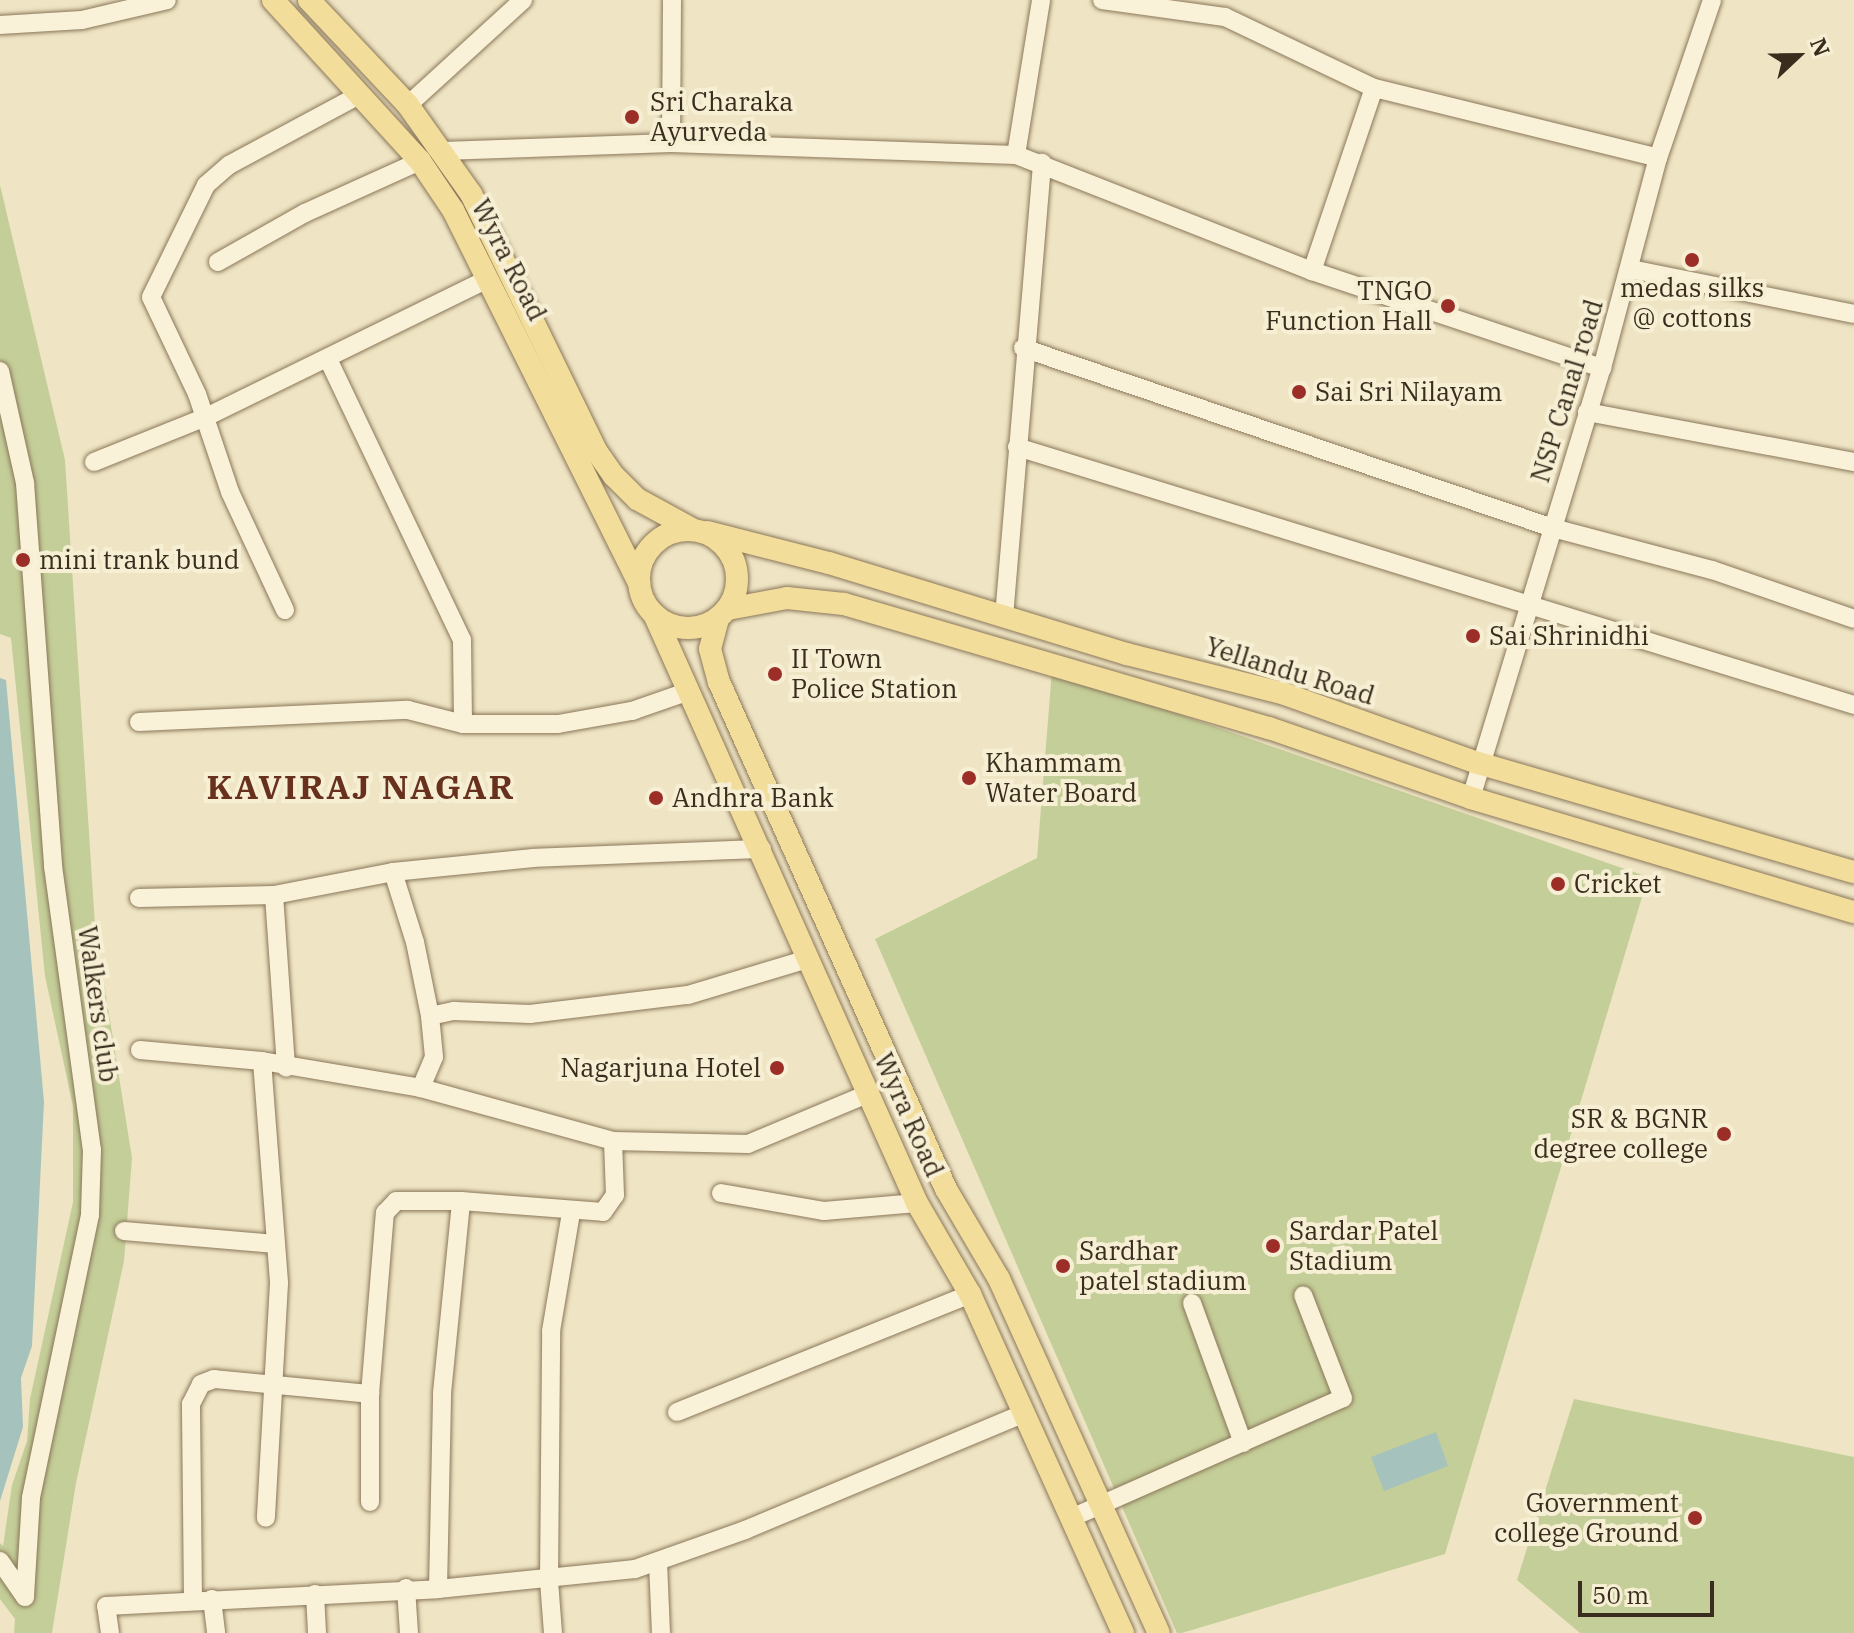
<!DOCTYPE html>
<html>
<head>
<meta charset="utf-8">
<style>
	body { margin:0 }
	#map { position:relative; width:1854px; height:1633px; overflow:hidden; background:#efe5c4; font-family:"IBM Plex Serif",serif }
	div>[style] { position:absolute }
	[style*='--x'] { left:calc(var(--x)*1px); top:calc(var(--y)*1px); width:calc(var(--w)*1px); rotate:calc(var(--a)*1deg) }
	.green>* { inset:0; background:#c4ce98 }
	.water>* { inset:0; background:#a6c2bc }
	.roads { filter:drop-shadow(0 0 2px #8a775a) drop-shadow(0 0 2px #8a775a) }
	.minor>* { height:18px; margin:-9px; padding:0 9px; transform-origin:9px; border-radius:9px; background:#faf2d8 }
	.major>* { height:22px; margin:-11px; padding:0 11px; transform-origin:11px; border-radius:11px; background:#f3dd9b }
	.major>.ring { margin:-11px; padding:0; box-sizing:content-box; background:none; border:22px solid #f3dd9b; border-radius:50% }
	.dots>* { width:22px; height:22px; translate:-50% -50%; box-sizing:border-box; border:4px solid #f6efd4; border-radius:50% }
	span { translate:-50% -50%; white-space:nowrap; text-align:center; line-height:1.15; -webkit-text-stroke:8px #f6efd4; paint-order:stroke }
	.poi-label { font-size:26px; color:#3a2d1e }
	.left { translate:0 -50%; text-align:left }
	.right { translate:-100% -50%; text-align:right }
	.street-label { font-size:26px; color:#3a2d1e }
	.district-label { font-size:34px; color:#68311d; font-weight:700; letter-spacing:2px }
	.north { position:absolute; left:1758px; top:16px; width:80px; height:80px; -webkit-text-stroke:6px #f6efd4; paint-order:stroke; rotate:68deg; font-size:22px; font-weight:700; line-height:32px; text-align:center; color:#3a2d1e }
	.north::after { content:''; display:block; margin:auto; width:28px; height:36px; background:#3a2d1e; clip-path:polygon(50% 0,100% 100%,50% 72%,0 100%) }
	.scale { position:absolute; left:1578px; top:1581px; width:136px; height:36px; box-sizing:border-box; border:4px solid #3a2d1e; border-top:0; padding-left:10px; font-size:24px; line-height:28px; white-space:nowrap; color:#3a2d1e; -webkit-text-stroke:6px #f6efd4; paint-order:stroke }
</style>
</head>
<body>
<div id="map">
	<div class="green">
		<i style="clip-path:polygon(0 185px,65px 460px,95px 926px,132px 1158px,124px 1261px,76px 1483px,52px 1633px,14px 1633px,15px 1619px,0 1599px,0 1543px,3px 1546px,12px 1485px,27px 1441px,30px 1399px,73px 1202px,73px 1106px,45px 976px,11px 638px,0 634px)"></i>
		<i style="clip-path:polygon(1052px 670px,1648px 877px,1445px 1554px,1182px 1633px,1177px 1633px,875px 939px,1037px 858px)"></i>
		<i style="clip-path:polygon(1574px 1399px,1854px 1457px,1854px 1633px,1580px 1633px,1517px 1580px)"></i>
	</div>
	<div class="water">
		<i style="clip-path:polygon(0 678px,6px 680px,44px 1102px,32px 1346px,21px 1378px,23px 1427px,0 1501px)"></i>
		<i style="clip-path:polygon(1436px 1432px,1448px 1466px,1384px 1491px,1371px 1457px)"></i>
	</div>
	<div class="roads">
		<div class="minor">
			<i style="--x:1102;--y:0;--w:124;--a:7.9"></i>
			<i style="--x:1225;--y:17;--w:165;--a:25.5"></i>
			<i style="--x:1374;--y:88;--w:292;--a:13.8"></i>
			<i style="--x:0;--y:25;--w:82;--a:-3.5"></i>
			<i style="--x:82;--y:20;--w:87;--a:-13.2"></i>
			<i style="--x:408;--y:105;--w:156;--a:-42.4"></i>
			<i style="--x:671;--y:143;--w:143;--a:-89.6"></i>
			<i style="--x:443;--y:151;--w:228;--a:-2"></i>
			<i style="--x:671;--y:143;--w:345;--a:2"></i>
			<i style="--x:1016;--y:155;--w:318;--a:21.4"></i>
			<i style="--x:1312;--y:271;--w:306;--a:18.5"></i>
			<i style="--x:1016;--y:155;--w:157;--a:-80.8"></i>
			<i style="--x:218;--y:262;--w:100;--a:-29.4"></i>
			<i style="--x:305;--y:213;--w:126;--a:-24.3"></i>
			<i style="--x:1631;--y:269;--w:227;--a:11.4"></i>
			<i style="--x:1312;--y:271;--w:193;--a:-71.3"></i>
			<i style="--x:1023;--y:348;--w:560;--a:18.76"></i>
			<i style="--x:1553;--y:528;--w:164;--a:14.8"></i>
			<i style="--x:1712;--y:570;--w:150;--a:19"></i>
			<i style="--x:328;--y:359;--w:311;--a:64.5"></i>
			<i style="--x:462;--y:640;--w:84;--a:89.3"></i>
			<i style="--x:0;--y:371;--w:115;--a:77.4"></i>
			<i style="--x:25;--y:483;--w:384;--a:85.8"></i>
			<i style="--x:53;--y:866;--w:287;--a:82.2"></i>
			<i style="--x:92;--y:1150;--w:65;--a:91.8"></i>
			<i style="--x:90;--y:1215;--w:289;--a:101.8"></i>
			<i style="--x:31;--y:1498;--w:99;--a:93.5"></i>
			<i style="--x:25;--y:1597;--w:44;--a:-124.8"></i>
			<i style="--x:1587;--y:412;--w:272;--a:10.6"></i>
			<i style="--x:1017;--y:447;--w:876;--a:17.13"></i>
			<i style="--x:94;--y:462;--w:121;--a:-21.9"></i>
			<i style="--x:206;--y:417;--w:314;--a:-26.1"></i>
			<i style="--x:285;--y:610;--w:130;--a:-115"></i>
			<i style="--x:230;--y:492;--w:103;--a:-108.6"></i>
			<i style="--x:197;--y:394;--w:107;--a:-115.4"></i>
			<i style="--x:151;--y:297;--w:125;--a:-63.8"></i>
			<i style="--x:206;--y:185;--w:30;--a:-41"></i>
			<i style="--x:229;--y:165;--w:148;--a:-28.3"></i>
			<i style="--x:1004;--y:617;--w:456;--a:-85.2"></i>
			<i style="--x:139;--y:722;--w:269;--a:-2.6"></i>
			<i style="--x:408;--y:710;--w:57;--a:14.3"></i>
			<i style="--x:463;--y:724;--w:95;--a:0"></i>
			<i style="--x:558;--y:724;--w:75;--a:-10"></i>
			<i style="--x:632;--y:711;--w:60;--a:-19.3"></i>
			<i style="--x:1471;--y:798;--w:450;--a:-73.1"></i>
			<i style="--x:1602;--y:368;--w:217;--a:-75.1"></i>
			<i style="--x:1658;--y:158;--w:167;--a:-71.1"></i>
			<i style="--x:393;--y:872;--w:73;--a:72.6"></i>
			<i style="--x:415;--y:942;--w:76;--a:78.5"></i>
			<i style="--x:430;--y:1016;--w:41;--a:84.4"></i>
			<i style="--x:434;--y:1057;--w:34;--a:113"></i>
			<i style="--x:274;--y:895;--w:173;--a:86"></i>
			<i style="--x:139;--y:898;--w:135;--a:-1.3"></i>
			<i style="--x:274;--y:895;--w:121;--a:-10.9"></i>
			<i style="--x:393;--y:872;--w:141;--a:-5.7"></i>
			<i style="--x:533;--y:858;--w:229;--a:-2.3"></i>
			<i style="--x:430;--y:1016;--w:25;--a:-12"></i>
			<i style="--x:454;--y:1011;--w:76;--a:2.3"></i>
			<i style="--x:530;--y:1014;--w:159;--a:-6.9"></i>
			<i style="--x:688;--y:995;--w:125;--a:-16.7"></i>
			<i style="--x:140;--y:1050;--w:122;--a:5.2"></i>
			<i style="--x:262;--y:1061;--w:161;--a:9.6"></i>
			<i style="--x:421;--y:1088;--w:199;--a:15.4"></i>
			<i style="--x:613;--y:1141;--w:135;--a:1.3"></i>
			<i style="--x:748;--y:1144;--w:132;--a:-22.7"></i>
			<i style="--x:262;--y:1061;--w:223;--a:85.6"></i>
			<i style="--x:279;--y:1283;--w:235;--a:93.2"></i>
			<i style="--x:721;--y:1193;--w:105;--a:9.9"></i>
			<i style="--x:824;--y:1211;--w:93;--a:-4.9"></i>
			<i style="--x:124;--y:1231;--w:152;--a:4.9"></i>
			<i style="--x:1192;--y:1303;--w:149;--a:70"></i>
			<i style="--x:677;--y:1412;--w:316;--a:-21.9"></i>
			<i style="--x:370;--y:1502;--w:108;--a:-90"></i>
			<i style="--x:370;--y:1394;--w:182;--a:-85.3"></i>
			<i style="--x:385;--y:1213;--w:16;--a:-47"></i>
			<i style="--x:396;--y:1201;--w:65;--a:0"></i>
			<i style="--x:461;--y:1201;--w:142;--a:4.4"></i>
			<i style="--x:603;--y:1212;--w:21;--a:-55"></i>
			<i style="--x:615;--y:1195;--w:54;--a:-92.1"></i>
			<i style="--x:1071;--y:1518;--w:297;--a:-23.8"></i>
			<i style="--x:1343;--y:1398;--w:110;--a:-111.2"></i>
			<i style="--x:658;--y:1562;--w:71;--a:87.6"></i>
			<i style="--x:406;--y:1588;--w:45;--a:86.2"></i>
			<i style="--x:438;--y:1589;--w:196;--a:-88.8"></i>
			<i style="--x:442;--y:1393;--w:193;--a:-84.3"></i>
			<i style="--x:315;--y:1594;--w:39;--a:87"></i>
			<i style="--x:212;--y:1599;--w:34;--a:83"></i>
			<i style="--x:193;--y:1600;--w:196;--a:-90.6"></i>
			<i style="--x:191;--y:1404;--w:22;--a:-63"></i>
			<i style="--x:201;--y:1384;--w:14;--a:-21"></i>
			<i style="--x:214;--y:1379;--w:157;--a:5.5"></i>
			<i style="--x:110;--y:1633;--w:27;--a:-98"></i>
			<i style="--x:106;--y:1606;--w:332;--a:-2.9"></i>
			<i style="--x:438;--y:1589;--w:198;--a:-5.8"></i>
			<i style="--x:635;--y:1569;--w:117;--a:-19.5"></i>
			<i style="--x:745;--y:1530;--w:303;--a:-22.7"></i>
			<i style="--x:553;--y:1633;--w:52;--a:-94.4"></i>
			<i style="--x:549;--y:1581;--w:250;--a:-89.5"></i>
			<i style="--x:551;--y:1331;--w:120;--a:-80.4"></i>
		</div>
		<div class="major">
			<i style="--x:273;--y:0;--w:218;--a:47.6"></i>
			<i style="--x:420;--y:161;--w:59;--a:56"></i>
			<i style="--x:453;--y:210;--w:417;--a:63.5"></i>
			<i style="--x:309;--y:0;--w:144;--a:46.7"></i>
			<i style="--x:408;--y:105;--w:109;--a:54.7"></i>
			<i style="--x:471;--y:194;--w:287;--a:64"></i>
			<i style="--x:597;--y:452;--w:29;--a:55"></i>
			<i style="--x:614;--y:476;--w:33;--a:45"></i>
			<i style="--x:637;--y:499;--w:63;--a:28.6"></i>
			<i class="ring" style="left:639px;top:530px;width:76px;height:76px"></i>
			<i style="--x:707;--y:532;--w:126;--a:14.3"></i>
			<i style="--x:829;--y:563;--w:312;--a:17"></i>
			<i style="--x:1127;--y:654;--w:163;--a:14.2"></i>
			<i style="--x:1285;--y:694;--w:205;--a:19.7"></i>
			<i style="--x:1478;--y:763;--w:391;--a:16.2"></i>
			<i style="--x:728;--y:609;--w:60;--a:-10.6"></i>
			<i style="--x:787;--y:598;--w:57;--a:6"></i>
			<i style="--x:844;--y:604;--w:443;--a:16.3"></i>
			<i style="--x:1269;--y:728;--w:214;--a:19.1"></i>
			<i style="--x:1471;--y:798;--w:400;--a:16.6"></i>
			<i style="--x:654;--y:614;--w:645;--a:65.94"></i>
			<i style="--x:917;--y:1203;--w:105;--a:59.8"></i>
			<i style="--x:970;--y:1294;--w:372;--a:65.7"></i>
			<i style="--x:718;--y:619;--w:31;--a:105"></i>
			<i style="--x:710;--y:649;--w:34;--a:75"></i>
			<i style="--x:719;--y:682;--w:555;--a:65.88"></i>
			<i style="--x:946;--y:1189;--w:104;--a:59.5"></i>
			<i style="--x:999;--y:1279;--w:388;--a:65.7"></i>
		</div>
	</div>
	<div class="dots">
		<i style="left:632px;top:117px;background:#9b2f28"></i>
		<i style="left:1692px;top:260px;background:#9b2f28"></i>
		<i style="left:1448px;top:306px;background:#9b2f28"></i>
		<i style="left:1299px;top:392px;background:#9b2f28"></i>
		<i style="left:23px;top:560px;background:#9b2f28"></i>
		<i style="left:1473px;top:636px;background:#9b2f28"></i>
		<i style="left:775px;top:674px;background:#9b2f28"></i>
		<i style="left:969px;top:778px;background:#9b2f28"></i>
		<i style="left:656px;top:798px;background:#9b2f28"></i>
		<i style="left:1558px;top:884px;background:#9b2f28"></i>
		<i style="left:777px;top:1068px;background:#9b2f28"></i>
		<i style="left:1724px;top:1134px;background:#9b2f28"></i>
		<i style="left:1273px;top:1246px;background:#9b2f28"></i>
		<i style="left:1063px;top:1266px;background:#9b2f28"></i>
		<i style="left:1695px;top:1518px;background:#9b2f28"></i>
	</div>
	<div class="poi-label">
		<span class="left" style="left:650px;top:117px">Sri Charaka<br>Ayurveda</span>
		<span style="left:1692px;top:303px">medas silks<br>@ cottons</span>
		<span class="right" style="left:1432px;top:306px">TNGO<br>Function Hall</span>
		<span class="left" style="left:1315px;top:392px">Sai Sri Nilayam</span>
		<span class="left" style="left:39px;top:560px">mini trank bund</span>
		<span class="left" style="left:1489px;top:636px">Sai Shrinidhi</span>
		<span class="left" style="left:791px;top:674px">II Town<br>Police Station</span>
		<span class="left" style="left:985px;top:778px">Khammam<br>Water Board</span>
		<span class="left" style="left:672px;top:798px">Andhra Bank</span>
		<span class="left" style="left:1574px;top:884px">Cricket</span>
		<span class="right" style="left:761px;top:1068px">Nagarjuna Hotel</span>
		<span class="right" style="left:1708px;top:1134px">SR &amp; BGNR<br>degree college</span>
		<span class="left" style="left:1289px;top:1246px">Sardar Patel<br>Stadium</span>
		<span class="left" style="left:1079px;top:1266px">Sardhar<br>patel stadium</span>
		<span class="right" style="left:1679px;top:1518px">Government<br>college Ground</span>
	</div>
	<div class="street-label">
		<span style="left:509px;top:260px;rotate:63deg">Wyra Road</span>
		<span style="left:1567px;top:391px;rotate:-73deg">NSP Canal road</span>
		<span style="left:1290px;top:671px;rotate:17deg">Yellandu Road</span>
		<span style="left:98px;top:1004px;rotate:82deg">Walkers club</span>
		<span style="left:909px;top:1115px;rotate:66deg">Wyra Road</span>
	</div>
	<div class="district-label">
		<span style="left:361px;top:787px">KAVIRAJ NAGAR</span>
	</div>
	<div class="north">N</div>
	<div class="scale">50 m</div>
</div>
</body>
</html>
